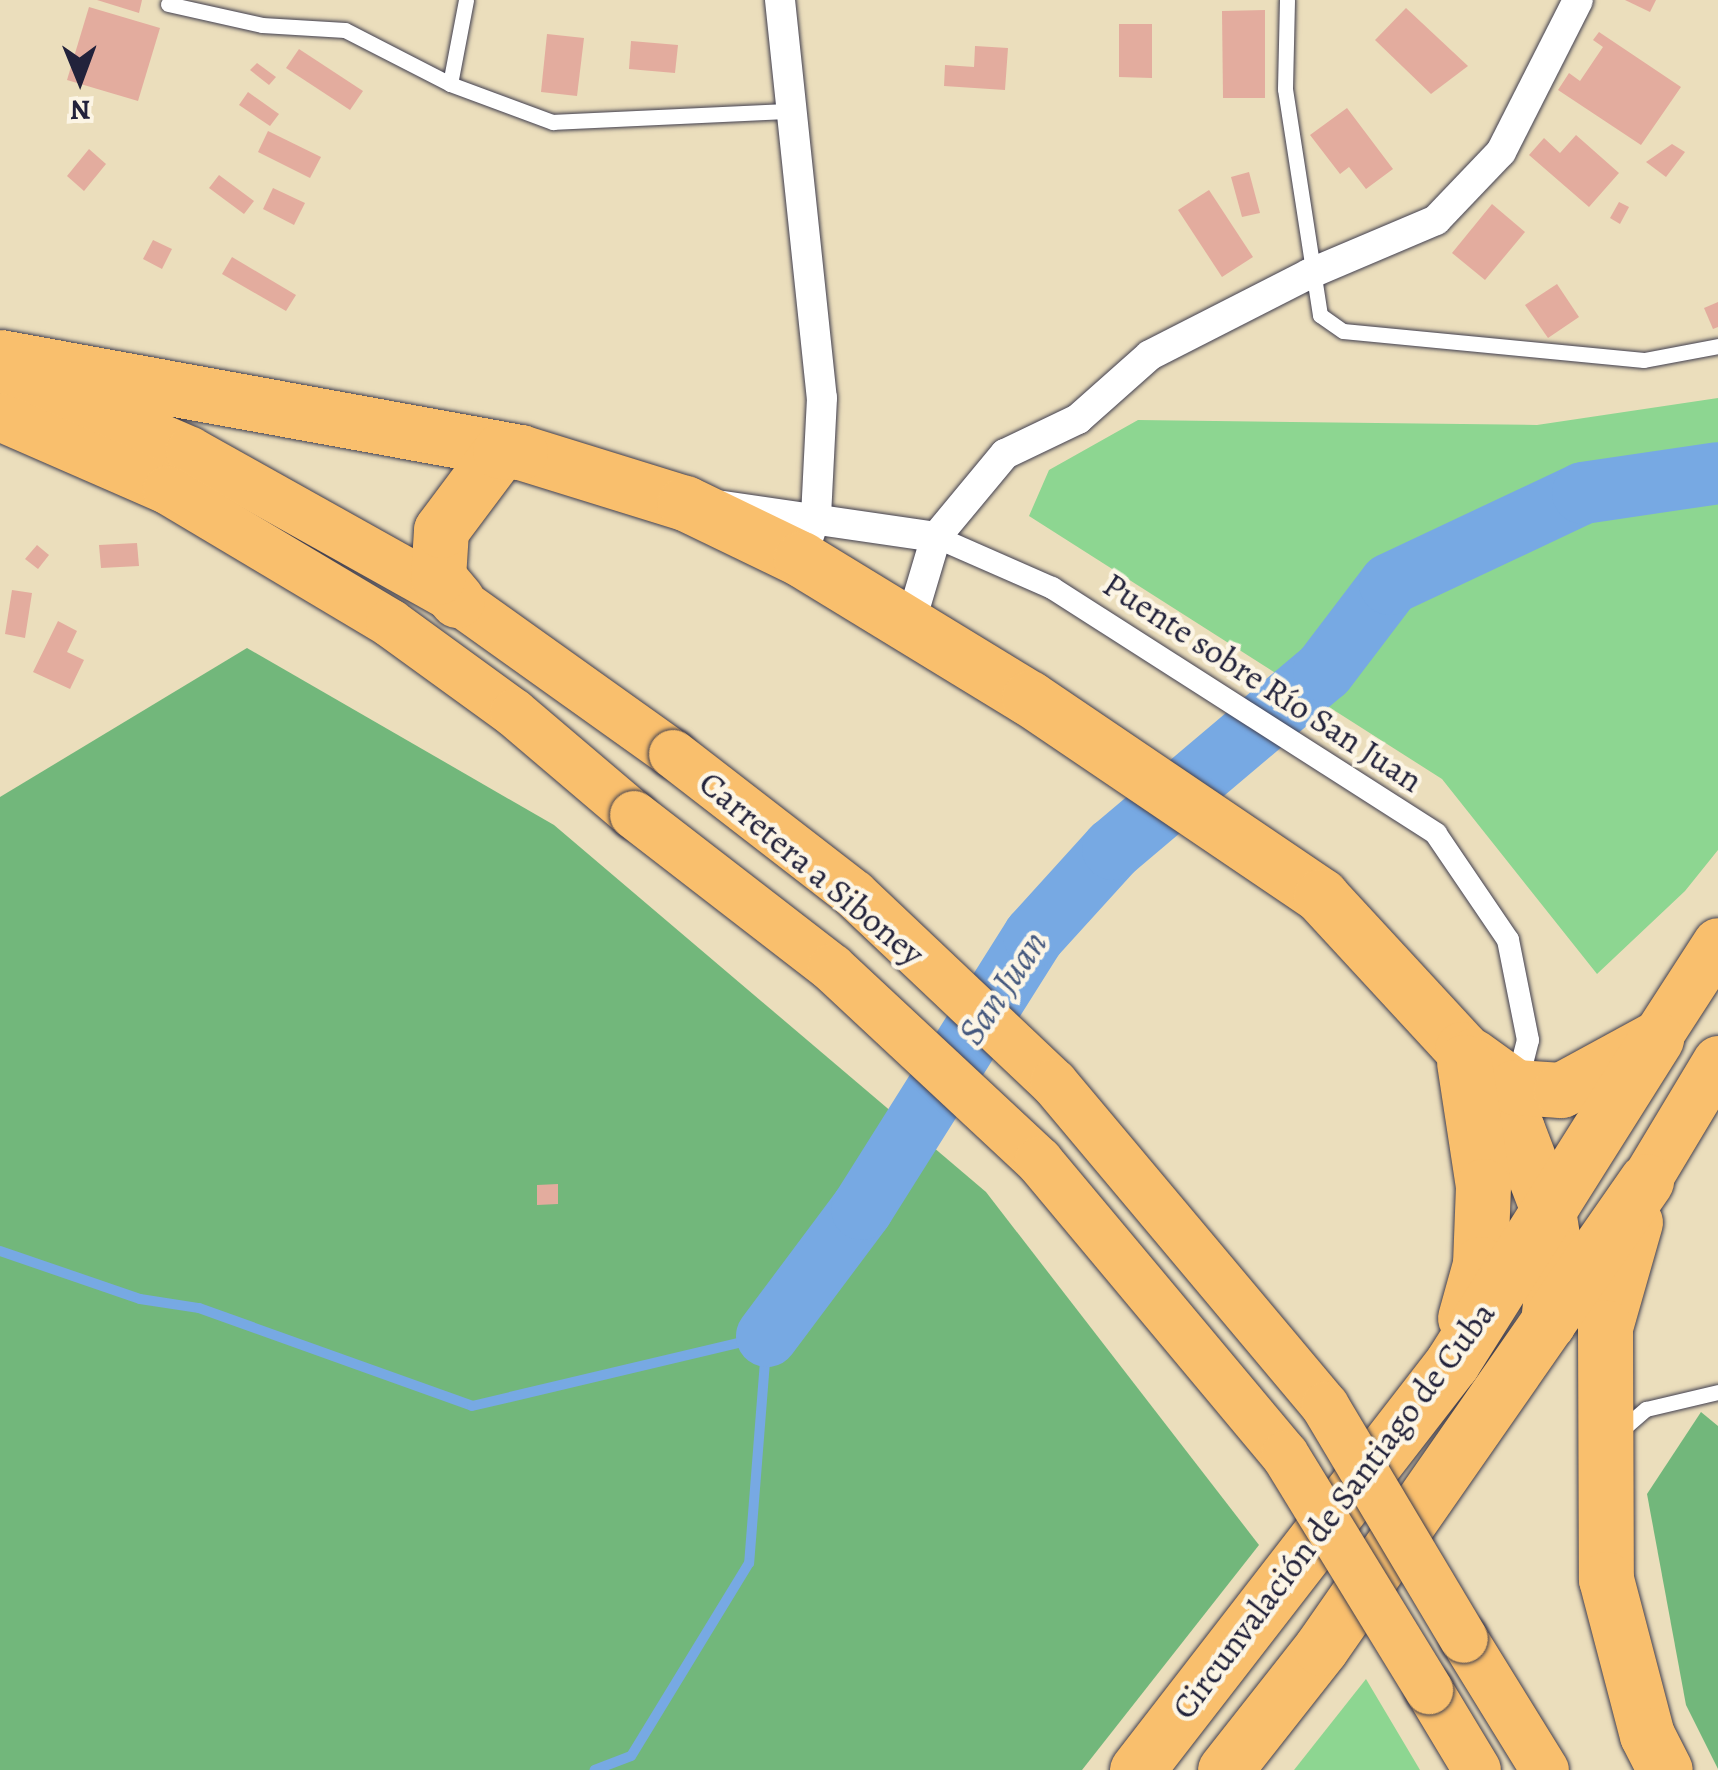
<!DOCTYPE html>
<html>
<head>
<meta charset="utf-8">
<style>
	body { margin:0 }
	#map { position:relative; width:1718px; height:1770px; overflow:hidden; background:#ebdebc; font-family:Alegreya,serif }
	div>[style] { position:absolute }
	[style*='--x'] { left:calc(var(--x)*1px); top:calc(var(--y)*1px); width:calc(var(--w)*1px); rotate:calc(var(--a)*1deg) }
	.green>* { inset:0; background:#8dd691 }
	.forest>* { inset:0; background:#72b77b }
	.stream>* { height:10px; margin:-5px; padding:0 5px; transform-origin:5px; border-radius:5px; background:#77a9e3 }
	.river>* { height:62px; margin:-31px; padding:0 31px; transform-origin:31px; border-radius:31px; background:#77a9e3 }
	.building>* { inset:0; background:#e3ac9e }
	.roads { filter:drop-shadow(0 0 2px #403e4e) drop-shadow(0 0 2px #403e4e) }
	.service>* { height:15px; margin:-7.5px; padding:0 7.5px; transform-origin:7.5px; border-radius:7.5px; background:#fff }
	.pedestrian>* { height:22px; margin:-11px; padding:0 11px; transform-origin:11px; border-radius:11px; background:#fff }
	.minor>* { height:30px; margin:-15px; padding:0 15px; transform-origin:15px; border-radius:15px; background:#fff }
	.primary>* { height:48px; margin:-24px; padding:0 24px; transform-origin:24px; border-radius:24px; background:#f9bf6d }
	.trunk>* { height:50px; margin:-25px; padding:0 25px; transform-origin:25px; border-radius:25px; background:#f9bf6d }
	.motorway>* { height:55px; margin:-27.5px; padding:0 27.5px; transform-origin:27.5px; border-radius:27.5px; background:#f9bf6d }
	.bridges { filter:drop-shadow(0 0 2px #403e4e) drop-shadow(0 0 2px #403e4e) }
	.primary-bridge>* { height:48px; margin:-24px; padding:0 24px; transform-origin:24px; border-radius:24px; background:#f9bf6d }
	span { translate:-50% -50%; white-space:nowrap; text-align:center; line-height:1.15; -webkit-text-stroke:9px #fcf5e5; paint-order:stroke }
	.street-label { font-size:35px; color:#22223b }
	.water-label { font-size:38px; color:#44587e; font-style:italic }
	.north { position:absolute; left:30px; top:30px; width:100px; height:100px; -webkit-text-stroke:8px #fcf5e5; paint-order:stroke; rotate:179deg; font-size:28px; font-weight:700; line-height:40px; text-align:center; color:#22223b }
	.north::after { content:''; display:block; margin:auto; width:35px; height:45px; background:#22223b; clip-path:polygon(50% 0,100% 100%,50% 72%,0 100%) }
</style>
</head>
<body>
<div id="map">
	<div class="green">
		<i style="clip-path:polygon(1718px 398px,1718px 850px,1685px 891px,1597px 974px,1442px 779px,1029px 516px,1049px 470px,1138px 420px,1537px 425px)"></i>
		<i style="clip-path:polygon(1366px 1679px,1420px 1770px,1294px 1770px)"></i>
	</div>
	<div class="forest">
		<i style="clip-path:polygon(247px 648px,554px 825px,986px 1192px,1259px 1545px,1082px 1770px,0 1770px,0 797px)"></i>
		<i style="clip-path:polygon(1701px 1412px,1718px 1426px,1718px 1769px,1686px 1705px,1647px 1494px)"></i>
	</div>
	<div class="stream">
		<i style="--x:0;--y:1251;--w:148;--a:18.9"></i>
		<i style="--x:140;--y:1299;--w:60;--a:8.7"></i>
		<i style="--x:199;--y:1308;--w:290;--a:19.7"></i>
		<i style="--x:472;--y:1406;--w:303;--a:-13.3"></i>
		<i style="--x:767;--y:1336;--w:228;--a:94.5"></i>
		<i style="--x:749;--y:1563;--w:226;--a:121.4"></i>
		<i style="--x:631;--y:1756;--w:39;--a:159"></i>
	</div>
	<div class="river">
		<i style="--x:767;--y:1336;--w:159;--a:-53.2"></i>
		<i style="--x:862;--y:1209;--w:323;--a:-57.8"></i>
		<i style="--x:1034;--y:936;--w:118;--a:-47.8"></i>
		<i style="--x:1113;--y:849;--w:276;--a:-40.2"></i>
		<i style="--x:1324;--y:671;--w:109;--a:-52.8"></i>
		<i style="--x:1390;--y:584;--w:213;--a:-25.2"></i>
		<i style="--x:1583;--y:493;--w:136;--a:-8.4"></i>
	</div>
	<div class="building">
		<i style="clip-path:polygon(97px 0,142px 0,139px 13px)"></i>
		<i style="clip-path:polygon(1625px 0,1656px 0,1650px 12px)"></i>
		<i style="clip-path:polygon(89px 7px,160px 28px,138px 101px,67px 80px)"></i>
		<i style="clip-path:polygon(1406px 8px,1468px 66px,1431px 94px,1375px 40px)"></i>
		<i style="clip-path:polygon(1265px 10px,1265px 98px,1223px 98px,1222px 11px)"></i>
		<i style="clip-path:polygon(1119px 24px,1152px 24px,1152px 78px,1119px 77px)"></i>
		<i style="clip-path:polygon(1599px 32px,1681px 87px,1641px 145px,1558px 90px,1569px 73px,1580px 81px,1603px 47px,1593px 40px)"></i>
		<i style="clip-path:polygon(547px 34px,584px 38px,577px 96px,541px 92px)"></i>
		<i style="clip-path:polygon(631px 41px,678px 45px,675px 73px,629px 69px)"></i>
		<i style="clip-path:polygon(975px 46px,1008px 48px,1005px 90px,944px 86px,945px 65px,974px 67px)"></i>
		<i style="clip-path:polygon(299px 49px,363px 91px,350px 110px,286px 68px)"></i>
		<i style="clip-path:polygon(257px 63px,276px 77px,269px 85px,250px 70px)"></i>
		<i style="clip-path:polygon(248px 92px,279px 114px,270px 126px,239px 105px)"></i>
		<i style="clip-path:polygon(1347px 108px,1393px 169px,1366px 189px,1349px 167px,1340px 174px,1310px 135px)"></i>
		<i style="clip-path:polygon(268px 131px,321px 157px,310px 178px,258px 152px)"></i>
		<i style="clip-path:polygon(1576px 135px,1619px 173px,1589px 207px,1529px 155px,1544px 138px,1560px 153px)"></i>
		<i style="clip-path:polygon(1672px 144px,1685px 152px,1666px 177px,1646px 162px)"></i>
		<i style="clip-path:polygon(89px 149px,106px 164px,84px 191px,67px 176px)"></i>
		<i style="clip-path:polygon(1249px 172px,1260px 213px,1242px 217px,1231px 177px)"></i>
		<i style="clip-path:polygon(219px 175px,254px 201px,244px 214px,209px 188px)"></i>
		<i style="clip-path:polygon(273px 188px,305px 203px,294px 225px,263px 209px)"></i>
		<i style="clip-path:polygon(1209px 190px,1253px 257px,1222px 277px,1178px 210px)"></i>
		<i style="clip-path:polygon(1619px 202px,1629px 207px,1620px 224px,1610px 218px)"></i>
		<i style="clip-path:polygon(1492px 204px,1525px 232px,1485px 280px,1452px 253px)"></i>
		<i style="clip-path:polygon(153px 240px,172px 249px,162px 269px,143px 259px)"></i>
		<i style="clip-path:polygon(232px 257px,296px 295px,286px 311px,222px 274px)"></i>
		<i style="clip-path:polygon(1557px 284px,1579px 317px,1548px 338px,1525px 305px)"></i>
		<i style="clip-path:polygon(1718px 302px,1718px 327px,1713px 329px,1704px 308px)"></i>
		<i style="clip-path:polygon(137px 543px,139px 566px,101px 568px,99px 545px)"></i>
		<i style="clip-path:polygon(37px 545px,49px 555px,38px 569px,25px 559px)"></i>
		<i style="clip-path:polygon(12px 590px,32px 593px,25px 638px,5px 634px)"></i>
		<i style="clip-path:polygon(58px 621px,77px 631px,67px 652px,84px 660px,70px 689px,33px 672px)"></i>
		<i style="clip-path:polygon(558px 1184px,558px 1204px,537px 1205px,537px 1185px)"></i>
	</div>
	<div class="roads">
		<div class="service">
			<i style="--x:1287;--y:0;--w:89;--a:91.3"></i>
			<i style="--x:1285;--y:89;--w:229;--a:81.2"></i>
			<i style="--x:1320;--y:315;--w:28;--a:35"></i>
			<i style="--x:1343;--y:331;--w:302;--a:5.5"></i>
			<i style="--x:1644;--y:360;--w:75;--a:-10.7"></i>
			<i style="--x:168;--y:4;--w:96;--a:12.6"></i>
			<i style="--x:262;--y:25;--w:83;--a:3.4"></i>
			<i style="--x:345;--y:30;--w:118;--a:27.2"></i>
			<i style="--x:450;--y:84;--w:110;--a:20.3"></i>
			<i style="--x:553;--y:122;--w:237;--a:-2.7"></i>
			<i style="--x:450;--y:84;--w:86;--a:-79.2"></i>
			<i style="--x:1618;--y:1433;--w:37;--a:-41"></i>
			<i style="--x:1646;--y:1409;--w:74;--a:-13.3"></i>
		</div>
		<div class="pedestrian">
			<i style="--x:936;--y:537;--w:127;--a:23.7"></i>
			<i style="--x:1052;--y:588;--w:456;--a:32.6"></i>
			<i style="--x:1436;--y:834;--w:128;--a:55.8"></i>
			<i style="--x:1508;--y:940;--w:102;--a:78.7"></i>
			<i style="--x:1528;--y:1040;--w:49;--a:104.3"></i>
		</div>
		<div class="minor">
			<i style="--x:780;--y:0;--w:400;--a:84"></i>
			<i style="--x:822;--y:398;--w:117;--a:92.9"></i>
			<i style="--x:816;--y:515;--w:46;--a:108.8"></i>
			<i style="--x:723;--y:506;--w:215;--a:8.3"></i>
			<i style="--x:910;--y:624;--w:91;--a:-73.4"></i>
			<i style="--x:936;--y:537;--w:108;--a:-50.3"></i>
			<i style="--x:1005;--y:454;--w:81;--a:-25.6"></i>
			<i style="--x:1078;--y:419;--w:96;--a:-41.6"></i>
			<i style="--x:1150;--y:355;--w:178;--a:-27"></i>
			<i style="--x:1309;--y:274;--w:138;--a:-23"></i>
			<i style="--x:1436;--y:220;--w:94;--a:-46.3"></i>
			<i style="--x:1501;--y:152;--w:170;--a:-63.1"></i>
		</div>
		<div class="primary">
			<i style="--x:11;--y:373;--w:195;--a:23.5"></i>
			<i style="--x:190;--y:451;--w:306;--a:29.2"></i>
			<i style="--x:457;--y:600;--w:265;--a:35.5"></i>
			<i style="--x:0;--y:417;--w:182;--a:23.6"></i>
			<i style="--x:167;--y:490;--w:260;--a:30.8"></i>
			<i style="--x:390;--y:623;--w:153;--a:36"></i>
			<i style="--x:514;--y:713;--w:157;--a:40.4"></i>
			<i style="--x:1464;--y:1639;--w:154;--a:58.3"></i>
			<i style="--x:1429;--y:1690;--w:93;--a:59"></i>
		</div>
		<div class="trunk">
			<i style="--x:1656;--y:1039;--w:114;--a:-57.1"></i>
			<i style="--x:1646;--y:1181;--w:140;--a:-59"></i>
		</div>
		<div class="motorway">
			<i style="--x:0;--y:357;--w:529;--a:10.35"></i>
			<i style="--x:520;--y:452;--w:173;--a:17.2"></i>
			<i style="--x:685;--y:503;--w:129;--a:25.8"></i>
			<i style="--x:801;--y:559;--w:267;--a:31.4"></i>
			<i style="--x:1029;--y:698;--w:353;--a:34.1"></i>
			<i style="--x:1321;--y:896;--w:208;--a:47.3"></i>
			<i style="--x:1462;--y:1049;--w:97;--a:55.5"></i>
			<i style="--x:1517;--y:1129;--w:87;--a:69.1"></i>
			<i style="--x:1548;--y:1210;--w:46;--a:81.2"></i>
			<i style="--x:1555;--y:1255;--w:68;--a:95.9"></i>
			<i style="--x:457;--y:600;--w:30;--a:-130"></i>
			<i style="--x:438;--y:577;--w:47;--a:-86.3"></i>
			<i style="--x:441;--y:530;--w:99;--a:-53.2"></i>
			<i style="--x:500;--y:451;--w:20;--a:3"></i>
			<i style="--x:1472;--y:1056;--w:53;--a:35.8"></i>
			<i style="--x:1515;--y:1087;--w:46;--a:3.7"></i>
			<i style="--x:1561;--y:1090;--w:105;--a:-28.5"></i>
			<i style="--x:1464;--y:1062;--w:125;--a:81.3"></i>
			<i style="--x:1483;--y:1186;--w:78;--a:92.2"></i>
			<i style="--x:1480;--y:1264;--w:56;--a:105.5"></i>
			<i style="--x:1635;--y:1222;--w:109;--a:105.9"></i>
			<i style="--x:1605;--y:1327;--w:252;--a:89.8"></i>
			<i style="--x:1606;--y:1579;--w:161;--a:75.3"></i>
			<i style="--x:1647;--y:1735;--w:39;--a:63"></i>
			<i style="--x:1137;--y:1770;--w:515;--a:-52.26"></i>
			<i style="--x:1452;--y:1363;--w:383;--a:-57.8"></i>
			<i style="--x:1225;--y:1770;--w:155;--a:-51.8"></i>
			<i style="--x:1321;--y:1648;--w:569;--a:-55.16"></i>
		</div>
	</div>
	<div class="bridges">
		<div class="primary-bridge">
			<i style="--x:673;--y:754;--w:229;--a:37.7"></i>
			<i style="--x:854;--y:894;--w:275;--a:43.4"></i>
			<i style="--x:1054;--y:1083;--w:422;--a:50"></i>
			<i style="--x:1325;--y:1406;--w:271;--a:59.2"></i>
			<i style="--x:634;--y:815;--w:250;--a:37.7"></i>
			<i style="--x:832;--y:968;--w:283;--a:43"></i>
			<i style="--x:1039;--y:1161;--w:383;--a:50.1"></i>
			<i style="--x:1285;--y:1455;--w:276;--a:58.5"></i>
		</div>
	</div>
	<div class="street-label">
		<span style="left:1263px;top:682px;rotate:33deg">Puente sobre Río San Juan</span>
		<span style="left:812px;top:868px;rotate:40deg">Carretera a Siboney</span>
		<span style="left:1333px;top:1510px;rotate:-53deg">Circunvalación de Santiago de Cuba</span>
	</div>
	<div class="water-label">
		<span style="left:1003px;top:988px;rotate:-56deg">San Juan</span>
	</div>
	<div class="north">N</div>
</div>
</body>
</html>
